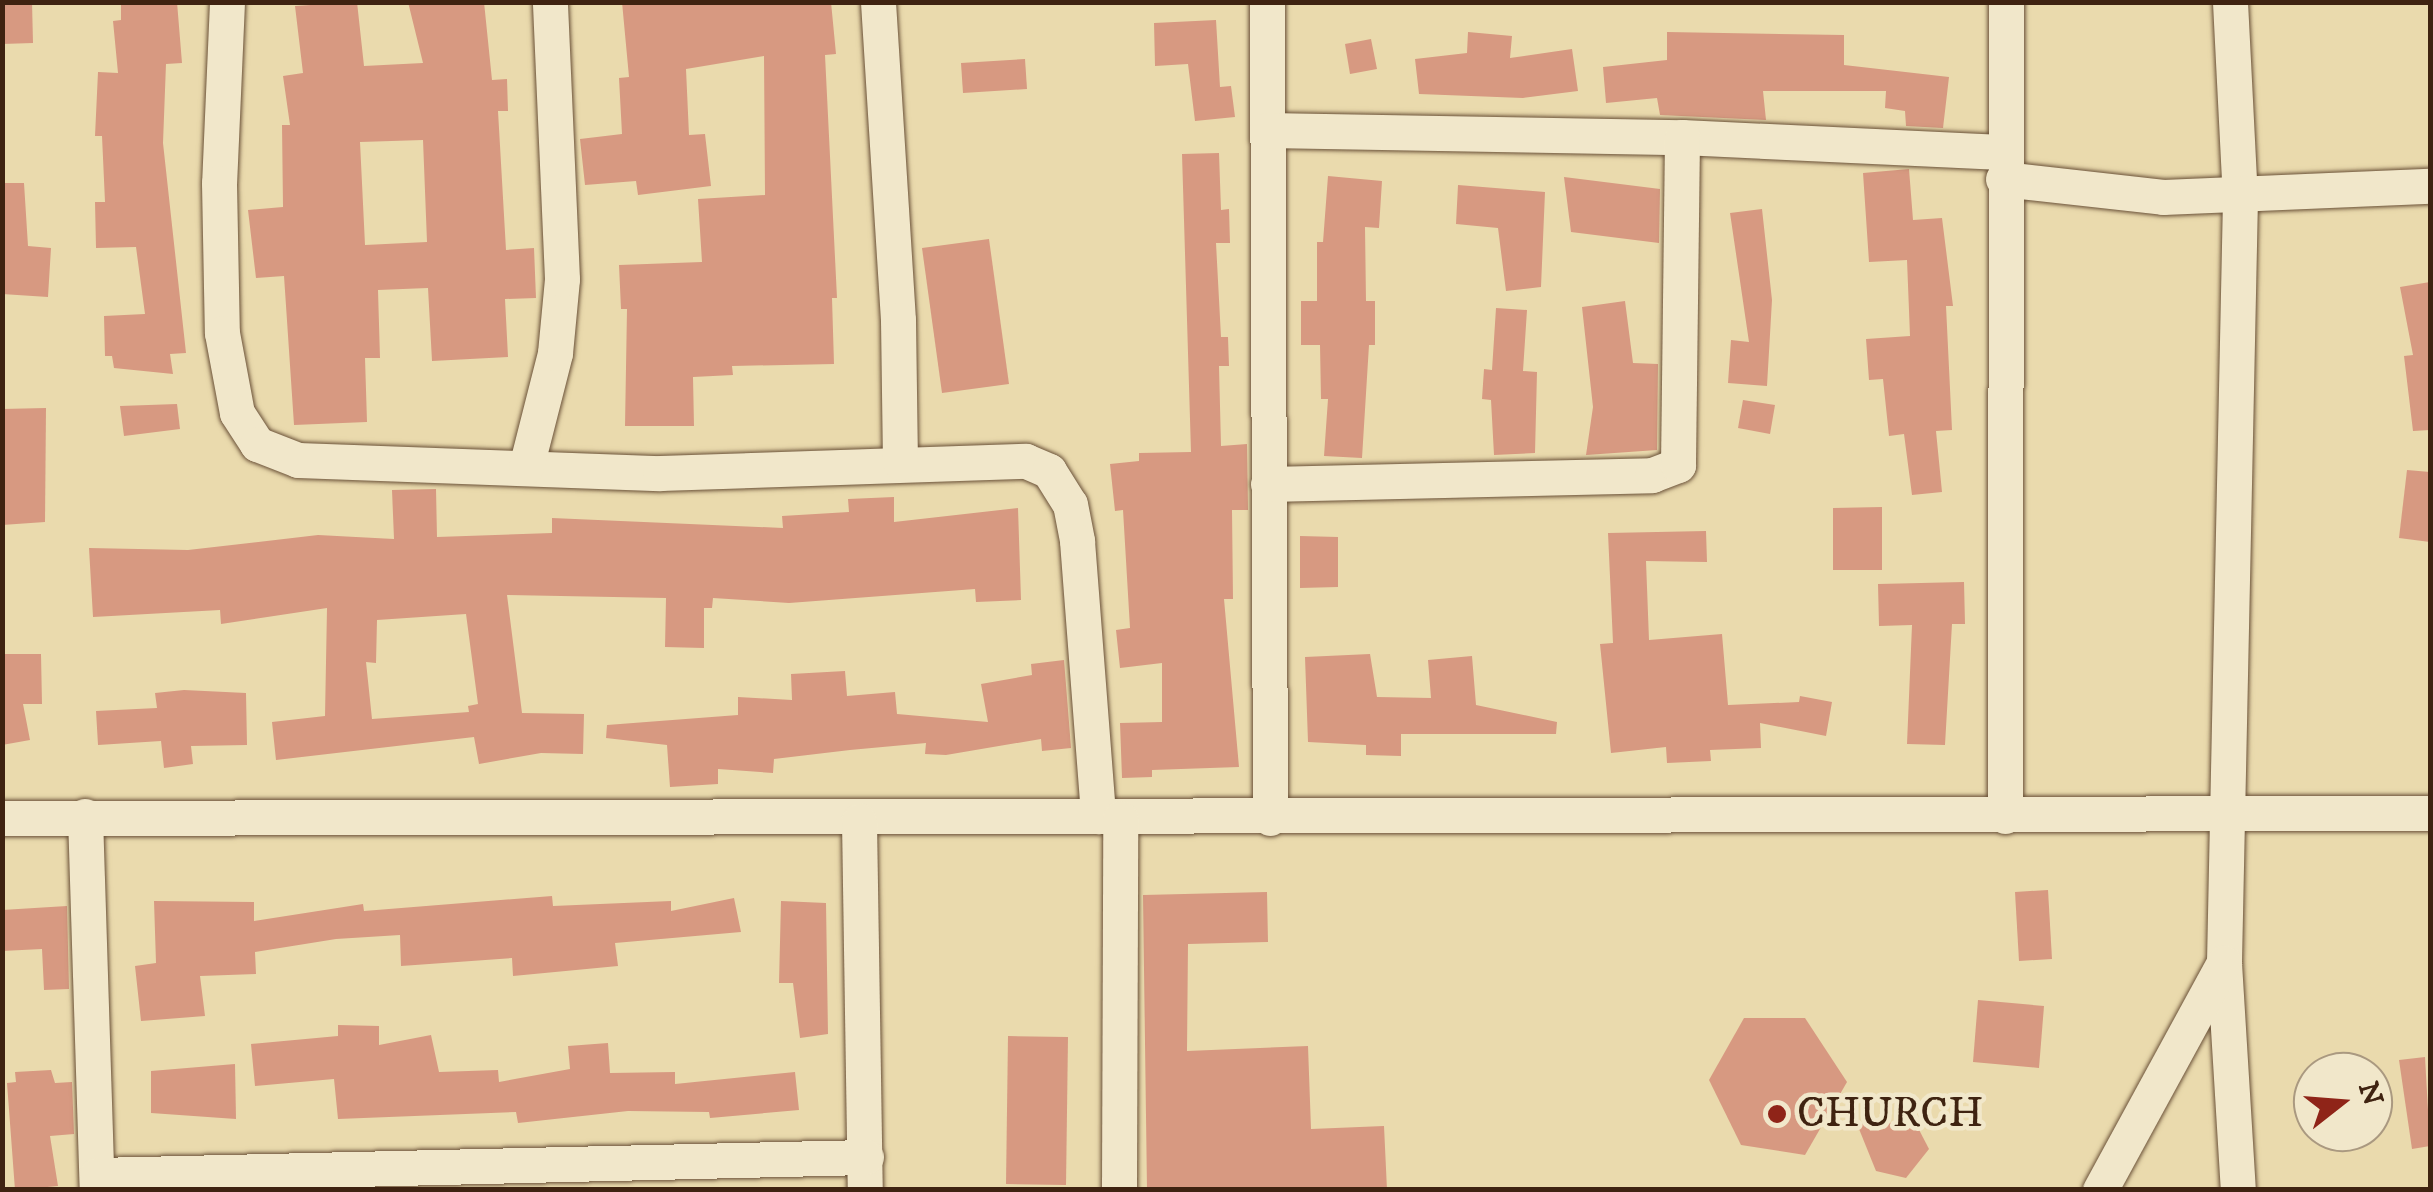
<!DOCTYPE html>
<html>
<head>
<meta charset="utf-8">
<style>
	body { margin:0 }
	#map { position:relative; width:2433px; height:1192px; overflow:hidden; background:#eadaad; font-family:"IM FELL DW Pica",serif }
	div>[style] { position:absolute }
	[style*='--x'] { left:calc(var(--x)*1px); top:calc(var(--y)*1px); width:calc(var(--w)*1px); rotate:calc(var(--a)*1deg) }
	.building>* { inset:0; background:#d79981 }
	.roads { filter:drop-shadow(0 0 2px #6a5138) drop-shadow(0 0 2px #6a5138) }
	.minor>* { height:35px; margin:-17.5px; padding:0 17.5px; transform-origin:17.5px; border-radius:17.5px; background:#f1e7ca }
	.dots>* { width:28px; height:28px; translate:-50% -50%; box-sizing:border-box; border:5px solid #f1e7ca; border-radius:50% }
	span { translate:-50% -50%; white-space:nowrap; text-align:center; line-height:1.15; -webkit-text-stroke:9px #f1e7ca; paint-order:stroke }
	.poi-label { font-size:42px; color:#3f2311 }
	.left { translate:0 -50%; text-align:left }
	.frame { position:absolute; inset:0; border:5px solid #3f2311; pointer-events:none }
	.north { position:absolute; left:2293px; top:1052px; width:100px; height:100px; box-sizing:border-box; background:#f1e7ca; border:2px solid #aa9980; border-radius:50%; rotate:73deg; font-size:28px; font-weight:700; line-height:40px; text-align:center; color:#3f2311 }
	.north::after { content:''; display:block; margin:auto; width:35px; height:45px; background:#8f2418; clip-path:polygon(50% 0,100% 100%,50% 72%,0 100%) }
</style>
</head>
<body>
<div id="map">
	<div class="building">
		<i style="clip-path:polygon(2px 2px,32px 2px,33px 43px,2px 44px)"></i>
		<i style="clip-path:polygon(121px 2px,177px 2px,182px 63px,166px 64px,163px 143px,186px 353px,170px 354px,173px 374px,114px 368px,112px 356px,105px 356px,104px 316px,145px 314px,136px 247px,96px 248px,95px 202px,105px 202px,102px 136px,95px 136px,98px 72px,118px 73px,113px 21px,121px 20px)"></i>
		<i style="clip-path:polygon(evenodd,357px 2px,364px 66px,423px 63px,408px 2px,484px 2px,492px 80px,507px 79px,508px 111px,498px 111px,506px 250px,534px 248px,536px 298px,505px 299px,508px 357px,432px 361px,428px 288px,378px 290px,380px 358px,365px 358px,367px 422px,294px 425px,284px 276px,256px 278px,248px 210px,283px 207px,282px 125px,290px 125px,283px 76px,303px 73px,295px 6px,357px 2px,423px 140px,427px 242px,365px 245px,360px 142px,423px 140px)"></i>
		<i style="clip-path:polygon(622px 2px,831px 2px,836px 54px,825px 55px,837px 298px,832px 298px,834px 364px,732px 366px,733px 375px,693px 377px,694px 426px,625px 426px,627px 309px,621px 309px,619px 265px,702px 262px,698px 199px,765px 195px,764px 56px,686px 69px,689px 135px,705px 134px,711px 186px,638px 195px,636px 181px,585px 185px,580px 139px,622px 134px,619px 78px,629px 77px)"></i>
		<i style="clip-path:polygon(1216px 20px,1220px 87px,1231px 86px,1235px 117px,1195px 121px,1188px 64px,1155px 66px,1154px 23px)"></i>
		<i style="clip-path:polygon(1468px 32px,1512px 36px,1510px 58px,1572px 49px,1578px 91px,1523px 98px,1419px 94px,1415px 59px,1467px 53px)"></i>
		<i style="clip-path:polygon(1667px 32px,1844px 35px,1844px 65px,1949px 77px,1943px 128px,1906px 126px,1905px 111px,1885px 108px,1886px 91px,1763px 91px,1766px 120px,1660px 115px,1657px 98px,1606px 103px,1603px 67px,1667px 60px)"></i>
		<i style="clip-path:polygon(1371px 39px,1377px 69px,1350px 74px,1345px 44px)"></i>
		<i style="clip-path:polygon(1025px 59px,1027px 89px,963px 93px,961px 63px)"></i>
		<i style="clip-path:polygon(1219px 153px,1221px 210px,1229px 209px,1230px 243px,1216px 243px,1221px 337px,1228px 337px,1229px 366px,1219px 366px,1221px 446px,1247px 444px,1248px 510px,1232px 510px,1233px 599px,1224px 599px,1239px 767px,1152px 770px,1152px 777px,1122px 778px,1120px 723px,1162px 722px,1162px 663px,1120px 668px,1116px 630px,1130px 628px,1123px 510px,1115px 511px,1110px 464px,1139px 461px,1139px 453px,1191px 452px,1182px 154px)"></i>
		<i style="clip-path:polygon(1909px 169px,1913px 220px,1942px 218px,1953px 306px,1946px 306px,1952px 430px,1936px 431px,1942px 492px,1912px 495px,1904px 434px,1889px 436px,1883px 379px,1869px 380px,1866px 339px,1910px 336px,1907px 260px,1869px 262px,1863px 173px)"></i>
		<i style="clip-path:polygon(1328px 176px,1382px 181px,1379px 228px,1365px 227px,1366px 301px,1375px 301px,1375px 345px,1369px 345px,1362px 458px,1324px 456px,1328px 399px,1321px 399px,1320px 345px,1301px 345px,1301px 301px,1317px 301px,1317px 242px,1323px 242px)"></i>
		<i style="clip-path:polygon(1564px 177px,1660px 189px,1659px 243px,1571px 232px)"></i>
		<i style="clip-path:polygon(2px 183px,24px 183px,28px 246px,51px 248px,48px 297px,2px 294px)"></i>
		<i style="clip-path:polygon(1458px 185px,1545px 192px,1541px 287px,1506px 291px,1498px 228px,1456px 224px)"></i>
		<i style="clip-path:polygon(1762px 209px,1772px 300px,1767px 386px,1728px 383px,1731px 340px,1749px 342px,1730px 213px)"></i>
		<i style="clip-path:polygon(989px 239px,1009px 384px,942px 393px,922px 248px)"></i>
		<i style="clip-path:polygon(2430px 282px,2430px 430px,2413px 431px,2404px 356px,2413px 355px,2400px 287px)"></i>
		<i style="clip-path:polygon(1625px 301px,1633px 363px,1658px 364px,1657px 450px,1586px 455px,1593px 407px,1582px 307px)"></i>
		<i style="clip-path:polygon(1496px 308px,1527px 310px,1523px 371px,1537px 372px,1535px 453px,1494px 455px,1491px 400px,1482px 399px,1484px 369px,1492px 370px)"></i>
		<i style="clip-path:polygon(1743px 400px,1775px 405px,1770px 434px,1738px 428px)"></i>
		<i style="clip-path:polygon(177px 404px,180px 429px,124px 436px,120px 406px)"></i>
		<i style="clip-path:polygon(46px 408px,45px 522px,2px 525px,2px 409px)"></i>
		<i style="clip-path:polygon(2407px 470px,2430px 472px,2430px 542px,2399px 538px)"></i>
		<i style="clip-path:polygon(evenodd,436px 489px,437px 537px,552px 533px,552px 518px,783px 528px,782px 516px,849px 512px,848px 499px,894px 497px,894px 522px,1018px 508px,1021px 600px,976px 602px,975px 589px,789px 603px,713px 598px,712px 608px,704px 608px,704px 648px,665px 647px,666px 598px,507px 595px,522px 713px,584px 714px,583px 754px,541px 753px,479px 764px,474px 737px,276px 760px,272px 722px,325px 716px,327px 608px,221px 624px,220px 610px,93px 617px,89px 548px,188px 550px,318px 535px,394px 539px,392px 490px,436px 489px,466px 614px,478px 704px,468px 706px,469px 712px,372px 719px,366px 662px,376px 663px,377px 620px,466px 614px)"></i>
		<i style="clip-path:polygon(1882px 507px,1882px 570px,1833px 570px,1833px 508px)"></i>
		<i style="clip-path:polygon(1706px 531px,1707px 562px,1646px 561px,1649px 640px,1722px 634px,1728px 705px,1799px 702px,1800px 696px,1832px 702px,1826px 736px,1760px 723px,1761px 748px,1710px 750px,1711px 761px,1667px 763px,1666px 747px,1611px 753px,1600px 644px,1613px 643px,1608px 533px)"></i>
		<i style="clip-path:polygon(1300px 536px,1338px 537px,1338px 587px,1300px 588px)"></i>
		<i style="clip-path:polygon(1964px 582px,1965px 624px,1952px 624px,1945px 745px,1907px 744px,1912px 625px,1879px 626px,1878px 584px)"></i>
		<i style="clip-path:polygon(2px 654px,41px 654px,42px 704px,23px 704px,30px 740px,2px 745px)"></i>
		<i style="clip-path:polygon(1370px 654px,1377px 697px,1431px 698px,1428px 660px,1472px 656px,1476px 705px,1557px 722px,1556px 734px,1401px 734px,1401px 756px,1366px 755px,1366px 745px,1308px 742px,1305px 657px)"></i>
		<i style="clip-path:polygon(1064px 660px,1071px 748px,1042px 751px,1041px 739px,946px 755px,925px 754px,926px 743px,850px 750px,774px 759px,773px 773px,718px 769px,718px 784px,670px 787px,667px 745px,606px 738px,607px 725px,738px 715px,738px 697px,792px 700px,791px 674px,845px 671px,847px 696px,895px 692px,897px 714px,988px 722px,981px 684px,1032px 675px,1031px 664px)"></i>
		<i style="clip-path:polygon(184px 690px,246px 693px,247px 745px,191px 746px,193px 764px,164px 768px,161px 741px,98px 745px,96px 711px,157px 708px,155px 693px)"></i>
		<i style="clip-path:polygon(2048px 890px,2052px 959px,2019px 961px,2015px 892px)"></i>
		<i style="clip-path:polygon(1267px 892px,1268px 942px,1188px 944px,1187px 1051px,1308px 1046px,1311px 1129px,1384px 1126px,1387px 1190px,1147px 1190px,1143px 895px)"></i>
		<i style="clip-path:polygon(552px 896px,553px 906px,671px 901px,671px 911px,734px 898px,741px 932px,615px 943px,618px 966px,513px 976px,512px 958px,401px 966px,400px 935px,336px 939px,255px 952px,256px 974px,200px 976px,205px 1016px,141px 1021px,135px 966px,156px 963px,154px 901px,254px 902px,254px 921px,363px 904px,364px 911px)"></i>
		<i style="clip-path:polygon(781px 901px,826px 903px,828px 1034px,800px 1038px,793px 983px,779px 983px)"></i>
		<i style="clip-path:polygon(67px 906px,69px 989px,44px 990px,42px 949px,2px 951px,2px 910px)"></i>
		<i style="clip-path:polygon(1978px 1000px,2044px 1006px,2039px 1068px,1973px 1062px)"></i>
		<i style="clip-path:polygon(1744px 1018px,1805px 1018px,1847px 1082px,1805px 1155px,1741px 1145px,1709px 1080px)"></i>
		<i style="clip-path:polygon(338px 1025px,379px 1026px,379px 1045px,431px 1035px,439px 1072px,498px 1070px,499px 1082px,570px 1069px,568px 1046px,608px 1043px,610px 1073px,675px 1072px,675px 1084px,795px 1072px,799px 1110px,710px 1118px,709px 1112px,628px 1111px,518px 1123px,516px 1112px,338px 1119px,334px 1079px,255px 1086px,251px 1044px,338px 1036px)"></i>
		<i style="clip-path:polygon(1008px 1036px,1068px 1037px,1066px 1185px,1006px 1184px)"></i>
		<i style="clip-path:polygon(2425px 1057px,2430px 1146px,2412px 1149px,2399px 1060px)"></i>
		<i style="clip-path:polygon(235px 1064px,236px 1119px,151px 1113px,151px 1071px)"></i>
		<i style="clip-path:polygon(51px 1070px,55px 1083px,72px 1082px,74px 1134px,50px 1136px,58px 1186px,15px 1190px,7px 1083px,16px 1082px,15px 1072px)"></i>
		<i style="clip-path:polygon(1915px 1122px,1929px 1149px,1906px 1178px,1876px 1171px,1857px 1124px)"></i>
	</div>
	<div class="roads">
		<div class="minor">
			<i style="--x:227;--y:2;--w:181;--a:92.5"></i>
			<i style="--x:219;--y:183;--w:150;--a:88.9"></i>
			<i style="--x:222;--y:333;--w:81;--a:79.4"></i>
			<i style="--x:237;--y:413;--w:37;--a:57"></i>
			<i style="--x:257;--y:444;--w:44;--a:21.3"></i>
			<i style="--x:298;--y:460;--w:362;--a:2.1"></i>
			<i style="--x:660;--y:473;--w:366;--a:-1.9"></i>
			<i style="--x:1026;--y:461;--w:25;--a:23"></i>
			<i style="--x:1049;--y:471;--w:39;--a:58"></i>
			<i style="--x:1070;--y:504;--w:38;--a:79"></i>
			<i style="--x:1077;--y:541;--w:276;--a:85.6"></i>
			<i style="--x:878;--y:2;--w:319;--a:86.4"></i>
			<i style="--x:898;--y:320;--w:142;--a:89.2"></i>
			<i style="--x:1267;--y:2;--w:816;--a:89.79"></i>
			<i style="--x:2230;--y:2;--w:196;--a:87.1"></i>
			<i style="--x:2240;--y:198;--w:765;--a:91.2"></i>
			<i style="--x:2224;--y:963;--w:227;--a:86.5"></i>
			<i style="--x:1267;--y:130;--w:415;--a:1"></i>
			<i style="--x:1682;--y:137;--w:320;--a:2.7"></i>
			<i style="--x:2003;--y:179;--w:161;--a:6.4"></i>
			<i style="--x:2163;--y:197;--w:267;--a:-2.4"></i>
			<i style="--x:526;--y:467;--w:118;--a:-75.7"></i>
			<i style="--x:555;--y:353;--w:74;--a:-84.6"></i>
			<i style="--x:562;--y:279;--w:277;--a:-92.5"></i>
			<i style="--x:1268;--y:484;--w:384;--a:-1.3"></i>
			<i style="--x:1652;--y:475;--w:28;--a:-21"></i>
			<i style="--x:1678;--y:465;--w:328;--a:-89.3"></i>
			<i style="--x:85;--y:816;--w:374;--a:88.2"></i>
			<i style="--x:2005;--y:816;--w:814;--a:-89.93"></i>
			<i style="--x:2;--y:818;--w:2428;--a:-0.12"></i>
			<i style="--x:859;--y:821;--w:369;--a:89.1"></i>
			<i style="--x:97;--y:1175;--w:769;--a:-1.34"></i>
			<i style="--x:1119;--y:1190;--w:372;--a:-89.8"></i>
			<i style="--x:2100;--y:1190;--w:259;--a:-61.4"></i>
		</div>
	</div>
	<div class="dots">
		<i style="left:1777px;top:1114px;background:#8f2418"></i>
	</div>
	<div class="poi-label">
		<span class="left" style="left:1797px;top:1114px">CHURCH</span>
	</div>
	<div class="frame"></div>
	<div class="north">N</div>
</div>
</body>
</html>
